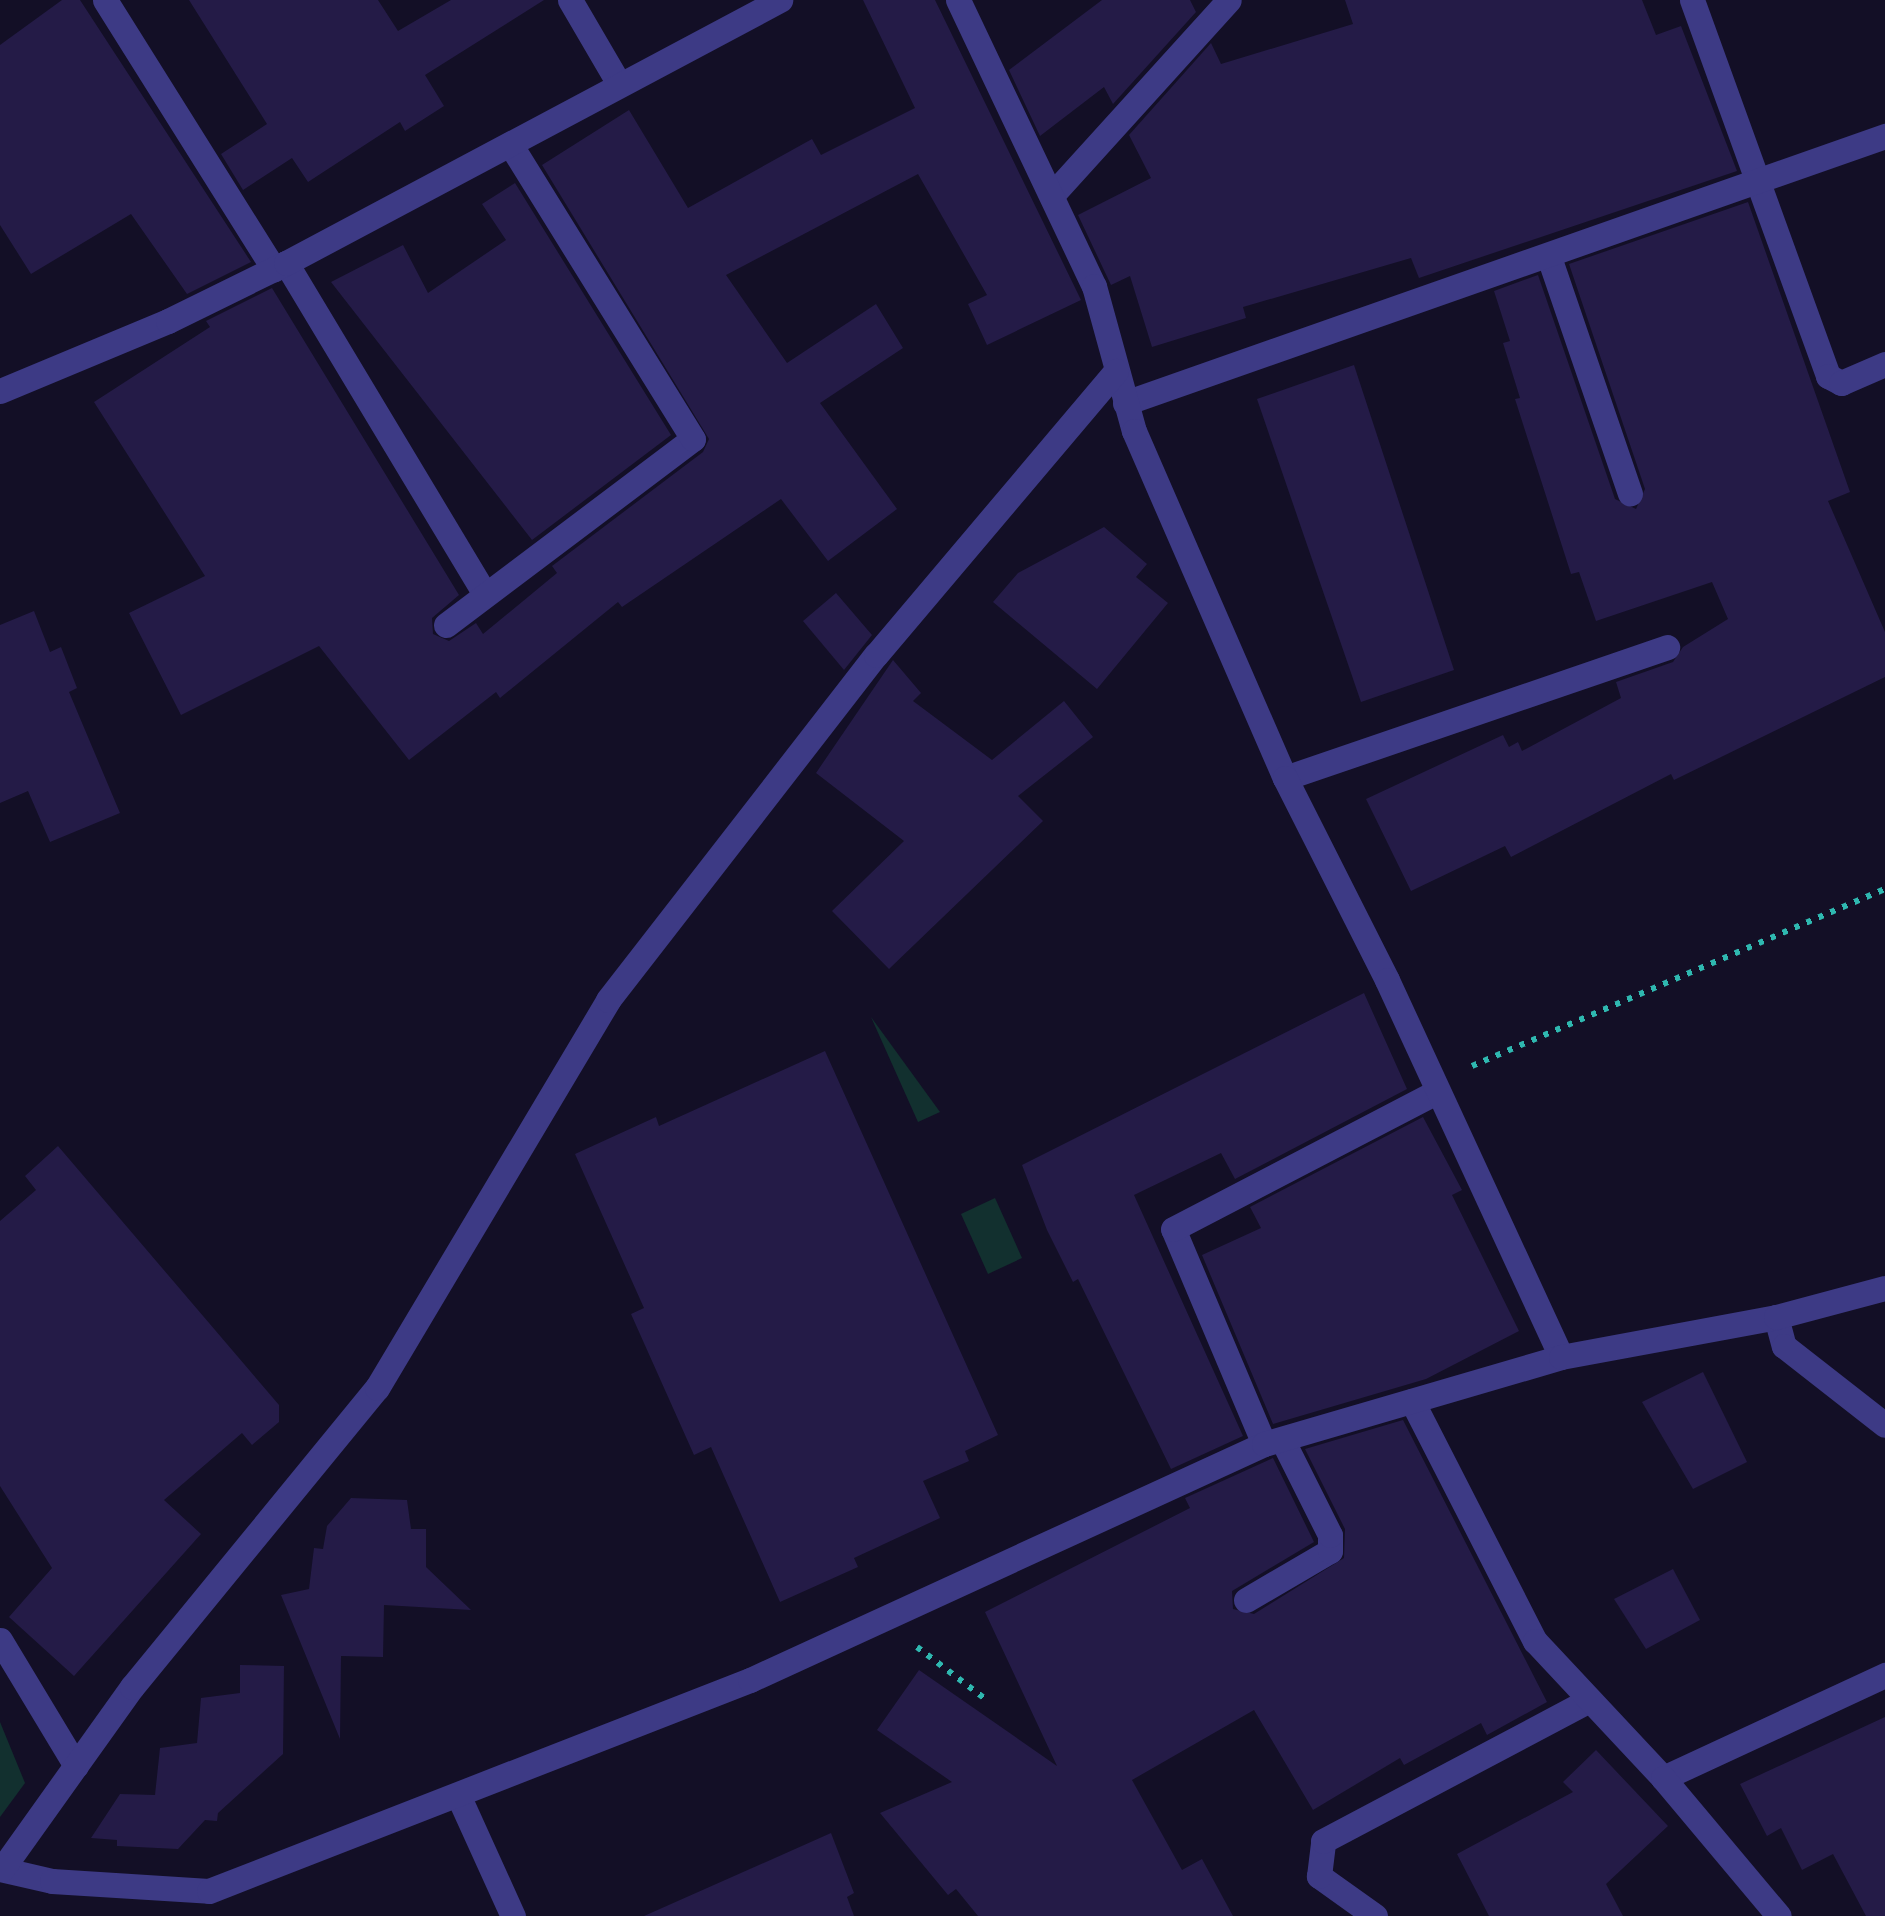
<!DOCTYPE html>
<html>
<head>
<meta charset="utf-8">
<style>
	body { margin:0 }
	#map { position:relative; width:1885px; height:1916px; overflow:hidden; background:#130f26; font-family:"Fira Sans Condensed",sans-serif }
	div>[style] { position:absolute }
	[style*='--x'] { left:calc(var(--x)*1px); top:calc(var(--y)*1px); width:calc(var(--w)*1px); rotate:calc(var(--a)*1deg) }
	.green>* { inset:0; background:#12302f }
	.building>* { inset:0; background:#241b47 }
	.path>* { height:6px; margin-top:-3px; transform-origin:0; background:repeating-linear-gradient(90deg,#2fb8b0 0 5px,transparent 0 13px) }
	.service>* { height:25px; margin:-12.5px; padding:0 12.5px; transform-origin:12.5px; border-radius:12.5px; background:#3d3a85 }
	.minor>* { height:25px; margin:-12.5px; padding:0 12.5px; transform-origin:12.5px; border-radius:12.5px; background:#3d3a85 }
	span { translate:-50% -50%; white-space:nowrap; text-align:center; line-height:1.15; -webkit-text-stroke:10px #130f26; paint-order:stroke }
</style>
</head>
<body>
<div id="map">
	<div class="green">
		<i style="clip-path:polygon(871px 1017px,940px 1112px,918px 1122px)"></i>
		<i style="clip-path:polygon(995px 1198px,1022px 1258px,988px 1274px,961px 1214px)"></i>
		<i style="clip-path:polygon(0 1722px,25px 1783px,0 1817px)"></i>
	</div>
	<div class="building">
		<i style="clip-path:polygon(62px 0,80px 0,251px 262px,187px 294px,131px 214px,31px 274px,0 225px,0 45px)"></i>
		<i style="clip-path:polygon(189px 0,378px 0,398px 31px,451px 0,544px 0,425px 75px,444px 106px,405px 131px,400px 122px,308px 182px,292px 158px,243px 190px,221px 154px,267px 124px)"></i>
		<i style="clip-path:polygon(863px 0,935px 0,1081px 300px,987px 345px,968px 304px,987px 295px,918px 174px,726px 275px,787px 363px,876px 304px,903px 348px,820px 403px,897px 509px,828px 561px,781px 499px,622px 607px,618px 602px,500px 698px,496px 692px,409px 760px,319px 646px,181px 715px,129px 613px,205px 576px,94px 402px,210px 327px,206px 321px,272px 288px,459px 595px,432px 618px,433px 634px,449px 641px,476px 623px,483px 634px,557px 573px,552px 566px,703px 452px,709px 439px,542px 165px,629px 110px,688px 208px,812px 139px,821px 155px,915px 108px)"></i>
		<i style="clip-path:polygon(1102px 0,1190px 0,1196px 12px,1113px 104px,1104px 87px,1040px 136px,1009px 70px)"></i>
		<i style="clip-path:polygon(1345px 0,1642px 0,1656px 35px,1681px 26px,1737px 171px,1419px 278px,1411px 258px,1243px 307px,1246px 318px,1152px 347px,1130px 276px,1111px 285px,1078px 215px,1151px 178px,1129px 135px,1211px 43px,1221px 64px,1353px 24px)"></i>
		<i style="clip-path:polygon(515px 183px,671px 435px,532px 540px,331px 282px,403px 245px,428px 293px,506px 240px,482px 204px)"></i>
		<i style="clip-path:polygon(1748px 202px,1850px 492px,1828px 501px,1885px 632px,1885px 677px,1674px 780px,1671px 774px,1511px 857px,1505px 846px,1411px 891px,1366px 799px,1503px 735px,1509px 747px,1518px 742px,1522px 751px,1621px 698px,1616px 682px,1673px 662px,1683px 647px,1728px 619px,1712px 582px,1596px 621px,1579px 572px,1571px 574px,1515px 399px,1520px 398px,1503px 343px,1510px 341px,1494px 291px,1538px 275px,1615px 499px,1636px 509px,1645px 489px,1569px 264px)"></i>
		<i style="clip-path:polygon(1354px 365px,1454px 670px,1361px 702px,1257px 399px)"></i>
		<i style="clip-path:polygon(1104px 527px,1147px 564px,1136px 577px,1168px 603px,1097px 689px,993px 602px,1018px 573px)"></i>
		<i style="clip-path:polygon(836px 593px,872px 635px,844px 670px,803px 621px)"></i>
		<i style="clip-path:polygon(34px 611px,50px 652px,61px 647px,77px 688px,69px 692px,120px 813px,50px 842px,28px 791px,0 803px,0 625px)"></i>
		<i style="clip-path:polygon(893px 660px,921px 693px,913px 701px,992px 760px,1064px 701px,1093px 737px,1018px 796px,1043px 821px,889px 969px,832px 911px,904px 841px,816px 773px)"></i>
		<i style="clip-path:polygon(1364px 993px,1407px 1089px,1235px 1179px,1221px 1153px,1134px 1195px,1243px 1436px,1171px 1469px,1078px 1279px,1073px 1282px,1047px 1230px,1022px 1165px)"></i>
		<i style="clip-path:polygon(825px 1051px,998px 1435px,965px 1451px,969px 1461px,923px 1481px,940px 1518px,854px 1558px,858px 1567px,780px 1602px,711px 1447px,694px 1455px,631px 1314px,644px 1308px,575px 1154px,656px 1117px,659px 1126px)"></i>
		<i style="clip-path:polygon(1423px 1117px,1462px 1190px,1452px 1195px,1519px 1331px,1426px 1379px,1273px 1424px,1202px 1255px,1261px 1228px,1250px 1207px)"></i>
		<i style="clip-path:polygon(58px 1146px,279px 1405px,279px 1422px,252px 1445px,242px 1433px,164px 1500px,201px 1534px,74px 1676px,9px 1617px,52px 1568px,0 1486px,0 1221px,36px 1190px,25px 1176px)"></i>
		<i style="clip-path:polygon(1703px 1372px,1747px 1462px,1693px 1489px,1642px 1402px)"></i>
		<i style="clip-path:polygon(1403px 1420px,1547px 1702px,1487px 1735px,1481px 1723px,1404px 1765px,1400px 1758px,1313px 1810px,1254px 1710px,1132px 1780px,1182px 1870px,1202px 1859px,1233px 1916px,978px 1916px,956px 1889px,948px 1895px,880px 1813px,952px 1782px,877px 1730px,919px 1670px,1057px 1766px,985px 1612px,1190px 1508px,1185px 1498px,1273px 1458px,1314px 1542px,1232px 1591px,1233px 1609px,1254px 1614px,1344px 1558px,1345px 1529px,1305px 1449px)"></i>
		<i style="clip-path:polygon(351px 1498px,407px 1500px,411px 1529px,426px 1529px,426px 1567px,471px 1610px,384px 1605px,383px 1657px,341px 1656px,340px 1739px,281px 1595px,309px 1589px,314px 1548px,323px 1549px,327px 1526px)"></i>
		<i style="clip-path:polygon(1673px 1569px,1700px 1620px,1646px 1649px,1614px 1599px)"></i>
		<i style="clip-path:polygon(240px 1665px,284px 1666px,283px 1754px,218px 1813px,217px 1821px,205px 1820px,178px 1849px,117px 1846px,117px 1840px,91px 1838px,120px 1794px,155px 1795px,160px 1748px,197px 1743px,201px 1698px,240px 1693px)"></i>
		<i style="clip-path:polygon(1885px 1717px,1885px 1916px,1866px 1916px,1833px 1854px,1802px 1870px,1781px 1828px,1767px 1836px,1740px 1784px)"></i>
		<i style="clip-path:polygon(1596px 1750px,1668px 1826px,1606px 1884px,1623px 1916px,1489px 1916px,1457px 1854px,1573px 1792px,1563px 1782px)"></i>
		<i style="clip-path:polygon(831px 1833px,854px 1893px,847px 1897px,854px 1916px,644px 1916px)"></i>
	</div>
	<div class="path">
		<i style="--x:1472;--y:1066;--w:449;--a:-23.2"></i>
		<i style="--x:917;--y:1647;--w:89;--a:37.3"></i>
	</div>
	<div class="service">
		<i style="--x:105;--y:0;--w:318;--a:57.9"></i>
		<i style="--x:570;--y:0;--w:97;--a:59.7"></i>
		<i style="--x:1692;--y:0;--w:400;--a:70.1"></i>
		<i style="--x:1828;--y:376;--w:15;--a:28"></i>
		<i style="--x:1841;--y:383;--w:48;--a:-23.4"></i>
		<i style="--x:1052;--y:195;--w:263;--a:-47.8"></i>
		<i style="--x:1549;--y:257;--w:250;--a:71.1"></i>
		<i style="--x:286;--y:263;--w:386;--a:59"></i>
		<i style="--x:1125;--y:403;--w:806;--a:-19.36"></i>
		<i style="--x:446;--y:625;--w:309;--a:-37"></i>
		<i style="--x:693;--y:439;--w:347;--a:-121.8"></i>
		<i style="--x:1285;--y:778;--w:404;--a:-18.9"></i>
		<i style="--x:1264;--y:1444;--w:233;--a:-112.9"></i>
		<i style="--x:1173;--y:1229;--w:297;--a:-27.5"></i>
		<i style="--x:1246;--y:1600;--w:97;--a:-30.3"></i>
		<i style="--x:1330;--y:1551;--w:16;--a:-90"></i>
		<i style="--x:1330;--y:1535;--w:107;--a:-116.6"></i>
		<i style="--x:0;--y:1640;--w:147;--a:58.9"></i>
		<i style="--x:1663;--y:1778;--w:245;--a:-24.9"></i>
		<i style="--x:458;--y:1795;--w:133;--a:65.6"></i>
		<i style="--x:1375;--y:1916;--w:69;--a:-144.5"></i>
		<i style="--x:1319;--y:1876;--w:35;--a:-83"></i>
		<i style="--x:1323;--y:1841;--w:301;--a:-27.9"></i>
	</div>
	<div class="minor">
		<i style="--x:958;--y:0;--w:317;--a:64.6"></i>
		<i style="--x:1094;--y:286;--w:150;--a:74.6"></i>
		<i style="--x:1134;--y:431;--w:378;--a:66.5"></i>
		<i style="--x:1285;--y:778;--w:226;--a:63.2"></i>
		<i style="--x:1387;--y:980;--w:415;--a:65.2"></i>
		<i style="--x:0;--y:391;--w:182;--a:-22.6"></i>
		<i style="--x:168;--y:321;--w:131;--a:-26.2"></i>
		<i style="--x:286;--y:263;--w:560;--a:-28.03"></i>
		<i style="--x:1776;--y:1317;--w:30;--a:75"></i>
		<i style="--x:1784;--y:1346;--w:128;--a:38"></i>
		<i style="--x:1412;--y:1401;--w:270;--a:62.9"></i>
		<i style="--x:1535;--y:1641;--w:187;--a:46.9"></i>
		<i style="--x:1663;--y:1778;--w:180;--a:50"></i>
		<i style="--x:0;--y:1869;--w:53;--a:13"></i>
		<i style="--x:52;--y:1881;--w:157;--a:3.6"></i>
		<i style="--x:209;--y:1891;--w:581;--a:-21.31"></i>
		<i style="--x:750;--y:1680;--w:566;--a:-24.66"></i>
		<i style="--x:1264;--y:1444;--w:309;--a:-16.3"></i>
		<i style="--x:1561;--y:1357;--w:219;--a:-10.5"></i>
		<i style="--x:1776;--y:1317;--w:113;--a:-14.9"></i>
		<i style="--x:2;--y:1869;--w:224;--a:-54.5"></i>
		<i style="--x:132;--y:1687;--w:387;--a:-50.7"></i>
		<i style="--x:377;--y:1388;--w:452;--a:-59.2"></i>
		<i style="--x:608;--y:1000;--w:437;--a:-52.2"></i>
		<i style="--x:876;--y:655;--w:372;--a:-49.8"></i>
	</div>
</div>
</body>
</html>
